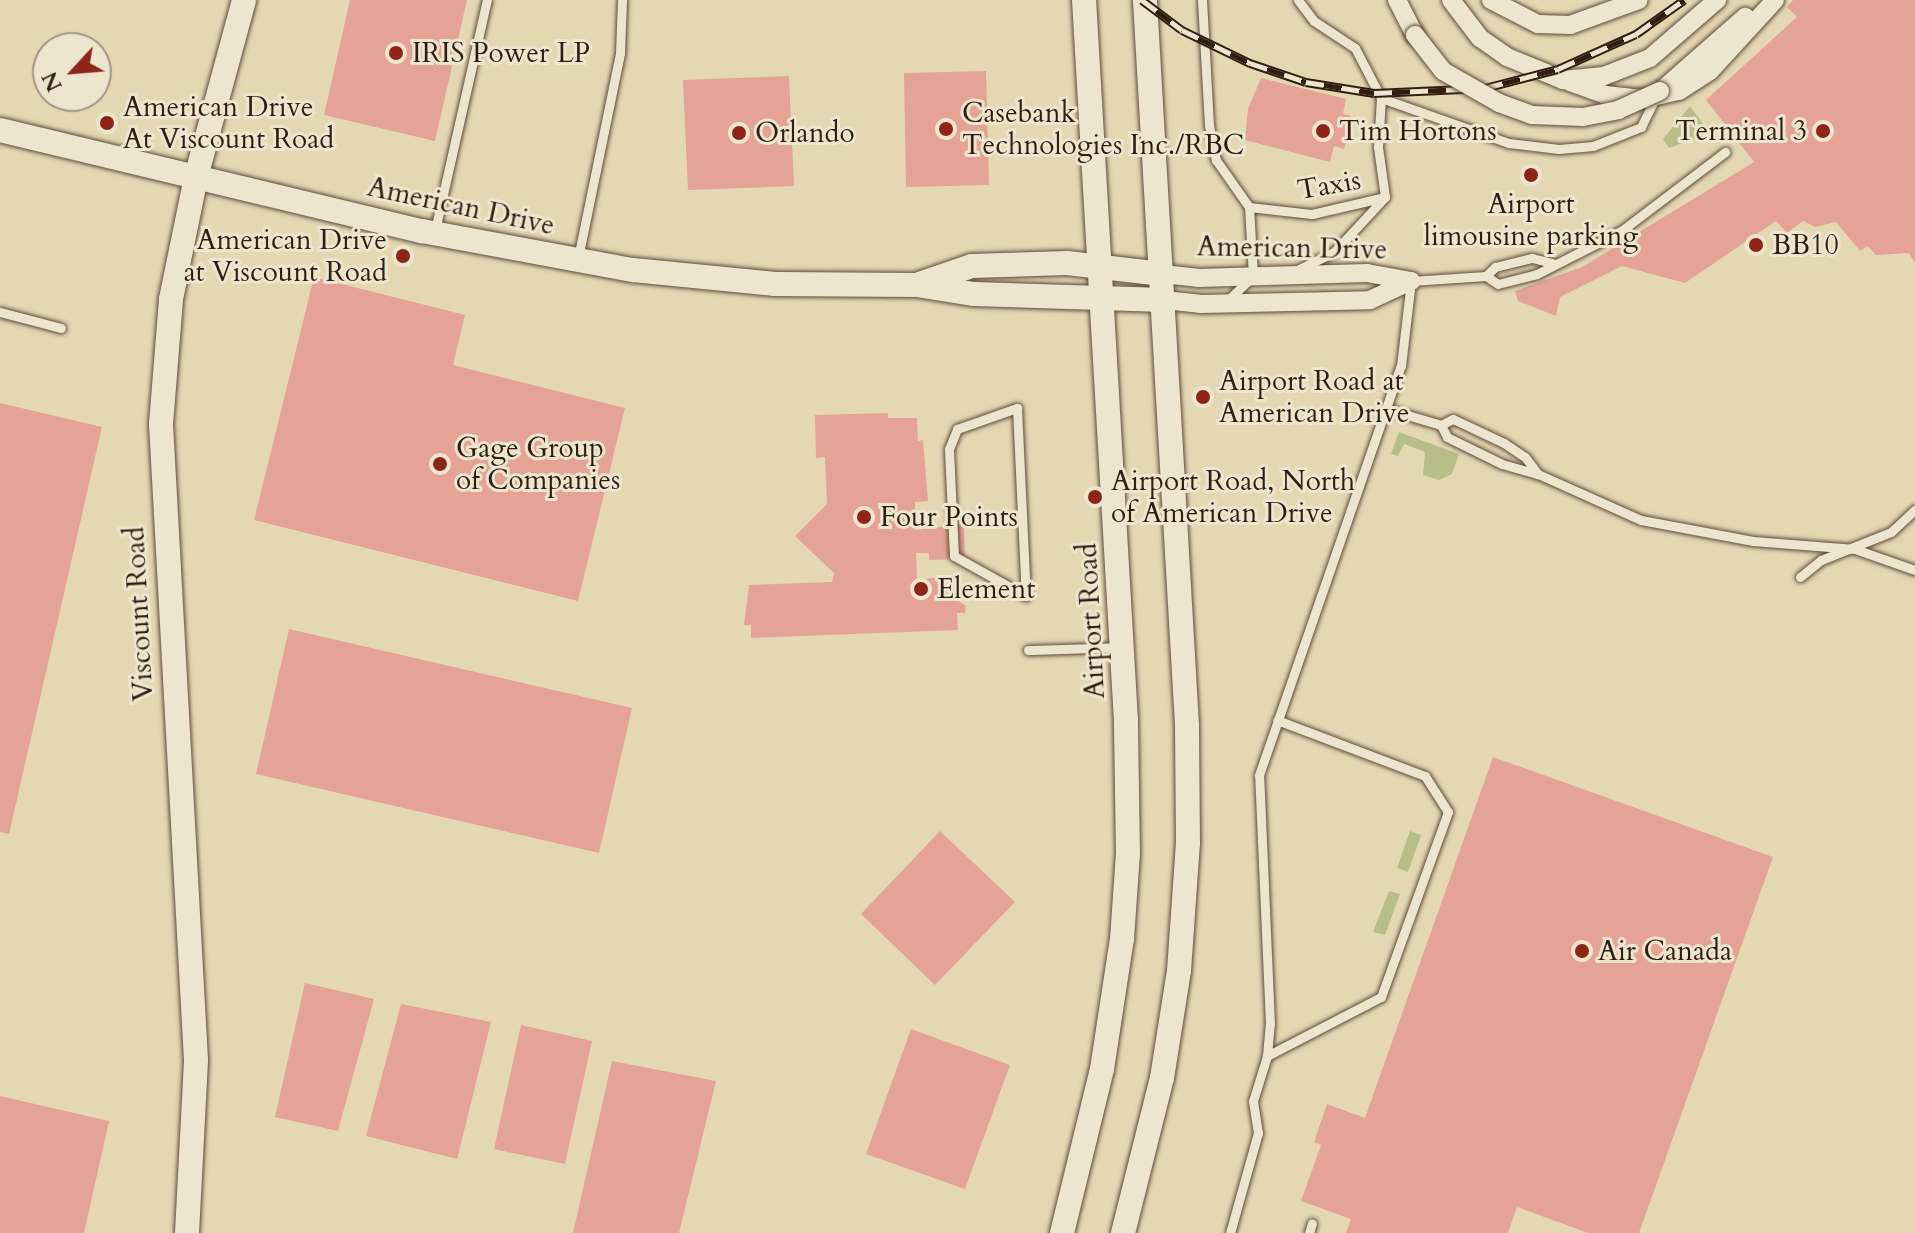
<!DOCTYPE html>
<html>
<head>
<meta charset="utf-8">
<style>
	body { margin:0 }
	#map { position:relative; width:1915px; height:1233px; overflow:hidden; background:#e4d8b3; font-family:Cardo,serif }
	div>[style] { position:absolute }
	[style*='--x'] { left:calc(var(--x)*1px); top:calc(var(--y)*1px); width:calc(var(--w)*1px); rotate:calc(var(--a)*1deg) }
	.green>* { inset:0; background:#b8be8a }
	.building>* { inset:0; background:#e4a394 }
	.roads { filter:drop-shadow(0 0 2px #5e4c3b) drop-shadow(0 0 2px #5e4c3b) }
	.lane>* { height:9px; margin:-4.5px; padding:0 4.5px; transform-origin:4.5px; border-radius:4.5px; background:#ede6ce }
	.street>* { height:18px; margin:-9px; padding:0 9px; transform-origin:9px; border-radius:9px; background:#ede6ce }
	.secondary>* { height:24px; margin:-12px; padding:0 12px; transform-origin:12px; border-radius:12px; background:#ede6ce }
	.rail>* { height:9px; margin-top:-4.5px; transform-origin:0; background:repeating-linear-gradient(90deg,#ede6ce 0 18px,#311e13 0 36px); box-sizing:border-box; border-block:2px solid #311e13 }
	.bridges { filter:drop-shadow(0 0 2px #5e4c3b) drop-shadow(0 0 2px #5e4c3b) }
	.street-bridge>* { height:18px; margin:-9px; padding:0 9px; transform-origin:9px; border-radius:9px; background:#ede6ce }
	.dots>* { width:22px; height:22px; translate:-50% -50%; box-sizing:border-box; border:4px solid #ede6ce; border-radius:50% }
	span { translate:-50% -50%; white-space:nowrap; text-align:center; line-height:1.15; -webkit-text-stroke:6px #ede6ce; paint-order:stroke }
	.poi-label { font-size:28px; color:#311e13 }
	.left { translate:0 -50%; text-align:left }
	.right { translate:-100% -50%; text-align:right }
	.street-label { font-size:28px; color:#311e13 }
	.north { position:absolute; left:32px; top:32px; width:80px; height:80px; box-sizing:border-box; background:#ede6ce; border:2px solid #a29683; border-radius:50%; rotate:244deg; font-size:22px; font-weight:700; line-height:32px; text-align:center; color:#311e13 }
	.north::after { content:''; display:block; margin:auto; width:28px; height:36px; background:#8f2418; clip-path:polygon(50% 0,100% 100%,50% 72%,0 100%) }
</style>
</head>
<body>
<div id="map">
	<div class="green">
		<i style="clip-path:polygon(1690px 106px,1710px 133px,1669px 148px,1663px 139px)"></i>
		<i style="clip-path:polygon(1399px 432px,1459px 454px,1452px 474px,1439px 480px,1423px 475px,1425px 452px,1404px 444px,1398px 456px,1391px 454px)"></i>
		<i style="clip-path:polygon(1410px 831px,1421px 835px,1408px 872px,1397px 868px)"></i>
		<i style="clip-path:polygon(1389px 891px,1400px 894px,1385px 935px,1373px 932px)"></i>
	</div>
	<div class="building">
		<i style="clip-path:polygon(350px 0,467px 0,435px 141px,324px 115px)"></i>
		<i style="clip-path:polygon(1793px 0,1915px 0,1915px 263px,1909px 253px,1876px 255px,1868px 246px,1860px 251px,1836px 222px,1815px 227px,1803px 221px,1787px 233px,1776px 221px,1685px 283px,1622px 266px,1560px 297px,1556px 316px,1518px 301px,1515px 291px,1582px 267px,1754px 162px,1706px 100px,1797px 17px,1787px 7px)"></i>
		<i style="clip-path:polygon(986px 71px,989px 185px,906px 187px,904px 73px)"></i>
		<i style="clip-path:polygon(789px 76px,794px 186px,688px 190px,683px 80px)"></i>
		<i style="clip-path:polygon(1261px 78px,1346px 99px,1343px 114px,1351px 116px,1348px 136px,1344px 149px,1334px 146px,1330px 162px,1245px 140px,1248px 109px)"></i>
		<i style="clip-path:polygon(314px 277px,465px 315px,453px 365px,625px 408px,578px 601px,254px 520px)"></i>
		<i style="clip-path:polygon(0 403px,102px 427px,9px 834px,0 832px)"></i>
		<i style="clip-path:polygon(888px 413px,888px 418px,917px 418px,918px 441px,923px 440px,928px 501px,915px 502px,915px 530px,964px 524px,965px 559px,929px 560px,929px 553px,916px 553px,917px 579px,956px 577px,957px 600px,966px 606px,965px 613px,957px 613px,958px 630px,751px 638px,751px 625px,744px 625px,749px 585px,832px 582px,834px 573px,795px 536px,827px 504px,825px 457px,816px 458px,815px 415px)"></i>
		<i style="clip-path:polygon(289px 629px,632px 708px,599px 853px,256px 774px)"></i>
		<i style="clip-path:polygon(1493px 757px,1773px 857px,1639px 1233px,1588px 1233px,1517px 1207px,1508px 1233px,1346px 1233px,1351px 1219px,1301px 1201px,1321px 1145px,1314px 1142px,1327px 1104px,1365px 1118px)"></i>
		<i style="clip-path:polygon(940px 831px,1015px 902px,935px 985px,861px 914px)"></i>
		<i style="clip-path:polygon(305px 983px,374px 999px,338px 1131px,275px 1117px)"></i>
		<i style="clip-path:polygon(401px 1004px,491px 1022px,457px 1159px,366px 1136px)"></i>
		<i style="clip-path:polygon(521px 1025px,592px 1041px,565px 1164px,494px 1149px)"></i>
		<i style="clip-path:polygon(911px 1029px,1010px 1065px,965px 1189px,866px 1154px)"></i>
		<i style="clip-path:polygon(612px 1061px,716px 1081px,679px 1233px,573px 1233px)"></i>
		<i style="clip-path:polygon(0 1096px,109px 1121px,84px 1233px,0 1233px)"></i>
	</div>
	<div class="roads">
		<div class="lane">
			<i style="--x:1202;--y:0;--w:125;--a:86.8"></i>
			<i style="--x:1209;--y:125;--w:36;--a:79"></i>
			<i style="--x:1216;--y:160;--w:57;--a:54.9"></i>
			<i style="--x:1249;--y:207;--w:63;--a:6.3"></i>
			<i style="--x:1312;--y:214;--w:75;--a:-13.1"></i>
			<i style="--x:1298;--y:0;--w:26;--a:53"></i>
			<i style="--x:1314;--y:21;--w:49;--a:33.4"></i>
			<i style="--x:1355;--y:48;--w:56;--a:62.5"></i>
			<i style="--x:1381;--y:98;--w:49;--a:93.5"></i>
			<i style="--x:1378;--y:147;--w:50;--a:82"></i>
			<i style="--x:1381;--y:98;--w:136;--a:19.4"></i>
			<i style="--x:1509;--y:143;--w:50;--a:6.8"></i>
			<i style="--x:1559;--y:149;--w:34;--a:-5"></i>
			<i style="--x:1593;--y:146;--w:52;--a:-21.6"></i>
			<i style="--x:1641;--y:127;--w:32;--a:-64"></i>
			<i style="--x:435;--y:230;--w:236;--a:-77.3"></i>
			<i style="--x:578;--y:258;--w:209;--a:-78.4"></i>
			<i style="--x:620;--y:53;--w:53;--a:-87.8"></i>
			<i style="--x:1297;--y:270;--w:41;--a:-25.9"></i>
			<i style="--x:1334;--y:252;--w:75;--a:-47.2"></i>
			<i style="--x:1486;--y:276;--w:13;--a:-45"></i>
			<i style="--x:1495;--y:267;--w:38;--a:-14"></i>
			<i style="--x:1532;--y:258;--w:21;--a:14"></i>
			<i style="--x:1227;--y:301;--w:36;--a:-44"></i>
			<i style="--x:1253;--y:276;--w:69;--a:-93.3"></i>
			<i style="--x:0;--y:312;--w:63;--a:14.7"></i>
			<i style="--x:1017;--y:408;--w:188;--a:87.3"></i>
			<i style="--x:1026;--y:596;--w:82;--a:-150.9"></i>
			<i style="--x:954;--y:556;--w:107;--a:-92.7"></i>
			<i style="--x:949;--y:449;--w:22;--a:-68"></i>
			<i style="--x:957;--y:429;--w:64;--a:-19.3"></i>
			<i style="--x:1387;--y:409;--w:56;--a:16.5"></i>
			<i style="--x:1441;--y:425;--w:13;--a:63"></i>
			<i style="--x:1447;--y:437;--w:61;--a:26.1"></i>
			<i style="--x:1502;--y:464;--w:37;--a:16"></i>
			<i style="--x:1538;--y:474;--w:113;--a:24.1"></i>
			<i style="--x:1641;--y:520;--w:114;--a:10.6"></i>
			<i style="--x:1753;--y:541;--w:102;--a:4.5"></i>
			<i style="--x:1855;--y:549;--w:64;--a:19.3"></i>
			<i style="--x:1441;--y:425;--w:13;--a:-27"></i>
			<i style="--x:1453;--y:419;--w:56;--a:25.2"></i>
			<i style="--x:1504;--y:443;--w:25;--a:34"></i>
			<i style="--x:1525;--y:457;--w:21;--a:53"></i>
			<i style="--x:1800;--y:577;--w:27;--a:-39"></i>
			<i style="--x:1821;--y:560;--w:75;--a:-21.8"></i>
			<i style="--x:1891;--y:532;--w:33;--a:-43"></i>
			<i style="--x:1028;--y:650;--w:93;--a:-1.8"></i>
			<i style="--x:1267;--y:1056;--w:128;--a:-27.4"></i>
			<i style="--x:1381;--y:997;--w:197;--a:-70.1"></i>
			<i style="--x:1448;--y:812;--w:43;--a:-122.6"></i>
			<i style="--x:1425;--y:776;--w:158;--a:-159.3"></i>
			<i style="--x:1230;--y:1233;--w:104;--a:-74.4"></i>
			<i style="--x:1258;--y:1133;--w:32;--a:-99"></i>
			<i style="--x:1253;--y:1101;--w:47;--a:-72.7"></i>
			<i style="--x:1267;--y:1056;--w:32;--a:-85"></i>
			<i style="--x:1270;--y:1024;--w:249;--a:-92.5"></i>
			<i style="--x:1259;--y:775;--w:433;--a:-70.9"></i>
			<i style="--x:1401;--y:366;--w:86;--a:-83.3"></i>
			<i style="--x:1411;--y:281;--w:75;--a:-3.8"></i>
			<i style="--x:1486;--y:276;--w:14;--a:34"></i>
			<i style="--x:1498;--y:284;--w:40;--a:-14.4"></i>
			<i style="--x:1537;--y:274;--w:94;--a:-27.1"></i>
			<i style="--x:1621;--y:231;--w:131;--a:-37.2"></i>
			<i style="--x:1309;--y:1233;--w:10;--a:-73"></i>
		</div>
		<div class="street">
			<i style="--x:1397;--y:0;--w:39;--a:63"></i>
			<i style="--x:1451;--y:0;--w:48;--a:52.7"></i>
			<i style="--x:1480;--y:38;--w:33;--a:35"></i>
			<i style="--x:1507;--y:57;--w:61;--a:22.3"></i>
			<i style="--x:1563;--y:80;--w:41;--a:-5.6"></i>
			<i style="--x:1604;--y:76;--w:49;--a:-21.4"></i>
			<i style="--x:1650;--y:58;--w:89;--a:-40.9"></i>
			<i style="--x:1491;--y:0;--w:53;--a:27.1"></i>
			<i style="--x:1538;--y:24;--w:32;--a:2"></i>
			<i style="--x:1570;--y:25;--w:73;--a:-19.9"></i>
			<i style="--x:1570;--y:82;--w:37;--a:20"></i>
			<i style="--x:1605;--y:95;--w:38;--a:6"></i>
			<i style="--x:1643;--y:99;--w:37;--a:-13"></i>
			<i style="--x:1679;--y:91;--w:37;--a:-33"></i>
			<i style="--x:1710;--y:71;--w:96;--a:-47.5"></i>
			<i style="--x:1662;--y:90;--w:111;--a:-41.3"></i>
			<i style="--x:1162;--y:274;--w:36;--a:6"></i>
			<i style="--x:1198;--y:278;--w:169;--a:-1.7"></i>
			<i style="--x:1367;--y:273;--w:45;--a:10.3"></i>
			<i style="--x:1164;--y:300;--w:36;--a:6"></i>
			<i style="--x:1200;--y:304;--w:170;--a:-1.3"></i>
			<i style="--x:1370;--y:300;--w:45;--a:-24.9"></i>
		</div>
		<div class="secondary">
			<i style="--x:0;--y:130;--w:434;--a:13.5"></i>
			<i style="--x:422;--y:231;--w:215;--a:10.5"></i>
			<i style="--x:633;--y:270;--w:143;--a:5.6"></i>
			<i style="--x:775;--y:284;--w:142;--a:0.4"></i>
			<i style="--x:917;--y:285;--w:58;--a:9"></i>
			<i style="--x:974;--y:294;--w:190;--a:1.8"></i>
			<i style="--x:919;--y:284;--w:56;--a:-18.8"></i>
			<i style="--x:972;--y:266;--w:95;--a:-1.8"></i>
			<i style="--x:1067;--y:263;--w:96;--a:6.6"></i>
			<i style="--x:187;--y:1233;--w:173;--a:-87"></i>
			<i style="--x:196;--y:1060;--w:637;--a:-93.15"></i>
			<i style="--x:161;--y:424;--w:125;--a:-85.4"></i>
			<i style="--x:171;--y:299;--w:125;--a:-78.4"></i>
			<i style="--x:196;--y:177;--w:183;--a:-74.8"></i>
			<i style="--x:1062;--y:1233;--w:169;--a:-76.3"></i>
			<i style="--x:1102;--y:1069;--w:132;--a:-81.3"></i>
			<i style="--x:1122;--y:939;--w:85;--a:-86"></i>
			<i style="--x:1128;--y:854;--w:133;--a:-90.9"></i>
			<i style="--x:1126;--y:721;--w:722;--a:-93.33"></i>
			<i style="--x:1123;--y:1233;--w:160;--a:-75.9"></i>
			<i style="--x:1162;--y:1078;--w:108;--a:-81"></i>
			<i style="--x:1179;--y:971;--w:128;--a:-86"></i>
			<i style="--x:1188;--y:843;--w:118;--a:-90.5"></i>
			<i style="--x:1187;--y:725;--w:726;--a:-93.32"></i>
		</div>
	</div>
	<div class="rail">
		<i style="--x:1142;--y:0;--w:50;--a:36.9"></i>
		<i style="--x:1182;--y:30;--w:76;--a:25.9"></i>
		<i style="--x:1250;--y:63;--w:59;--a:18.7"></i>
		<i style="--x:1306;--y:82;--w:69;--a:9.2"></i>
		<i style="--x:1374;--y:93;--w:111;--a:-2.6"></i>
		<i style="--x:1485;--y:88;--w:75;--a:-14.6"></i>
		<i style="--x:1558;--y:69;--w:85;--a:-24.2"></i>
		<i style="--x:1636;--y:34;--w:59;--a:-35.3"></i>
	</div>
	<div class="bridges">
		<div class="street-bridge">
			<i style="--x:1415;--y:35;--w:46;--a:52.1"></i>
			<i style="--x:1443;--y:71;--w:64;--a:29.7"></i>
			<i style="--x:1499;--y:103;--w:35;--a:20"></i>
			<i style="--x:1532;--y:115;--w:51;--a:2.2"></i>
			<i style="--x:1583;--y:117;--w:36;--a:-11"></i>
			<i style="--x:1618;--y:110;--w:46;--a:-24.3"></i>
		</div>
	</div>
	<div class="dots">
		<i style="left:396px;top:53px;background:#8f2418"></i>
		<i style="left:107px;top:123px;background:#8f2418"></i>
		<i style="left:946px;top:129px;background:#8f2418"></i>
		<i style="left:1323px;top:131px;background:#8f2418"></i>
		<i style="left:1823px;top:131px;background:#8f2418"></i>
		<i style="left:739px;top:133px;background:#8f2418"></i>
		<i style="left:1531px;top:175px;background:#8f2418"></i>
		<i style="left:1756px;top:245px;background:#8f2418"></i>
		<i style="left:403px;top:256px;background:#8f2418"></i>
		<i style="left:1203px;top:397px;background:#8f2418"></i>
		<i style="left:440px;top:464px;background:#8f2418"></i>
		<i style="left:1095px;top:497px;background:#8f2418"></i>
		<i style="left:864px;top:517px;background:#8f2418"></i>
		<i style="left:921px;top:589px;background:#8f2418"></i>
		<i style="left:1582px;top:951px;background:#8f2418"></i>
	</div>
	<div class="poi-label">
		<span class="left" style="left:412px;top:53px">IRIS Power LP</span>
		<span class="left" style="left:123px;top:123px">American Drive<br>At Viscount Road</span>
		<span class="left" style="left:962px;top:129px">Casebank<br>Technologies Inc./RBC</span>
		<span class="left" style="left:1339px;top:131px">Tim Hortons</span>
		<span class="right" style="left:1807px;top:131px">Terminal 3</span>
		<span class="left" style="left:755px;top:133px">Orlando</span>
		<span style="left:1531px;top:220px">Airport<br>limousine parking</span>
		<span class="right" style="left:387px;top:256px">American Drive<br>at Viscount Road</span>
		<span class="left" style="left:1772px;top:245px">BB10</span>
		<span class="left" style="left:1219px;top:397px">Airport Road at<br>American Drive</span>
		<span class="left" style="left:456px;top:464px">Gage Group<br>of Companies</span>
		<span class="left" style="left:1111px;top:497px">Airport Road, North<br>of American Drive</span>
		<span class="left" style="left:880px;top:517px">Four Points</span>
		<span class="left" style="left:937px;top:589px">Element</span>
		<span class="left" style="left:1598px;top:951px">Air Canada</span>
	</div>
	<div class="street-label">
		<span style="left:1329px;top:185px;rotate:-10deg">Taxis</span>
		<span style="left:461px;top:206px;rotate:12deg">American Drive</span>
		<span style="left:1292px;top:248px;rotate:1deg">American Drive</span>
		<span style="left:139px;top:614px;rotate:-93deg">Viscount Road</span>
		<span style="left:1091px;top:621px;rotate:-93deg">Airport Road</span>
	</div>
	<div class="north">N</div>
</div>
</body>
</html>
